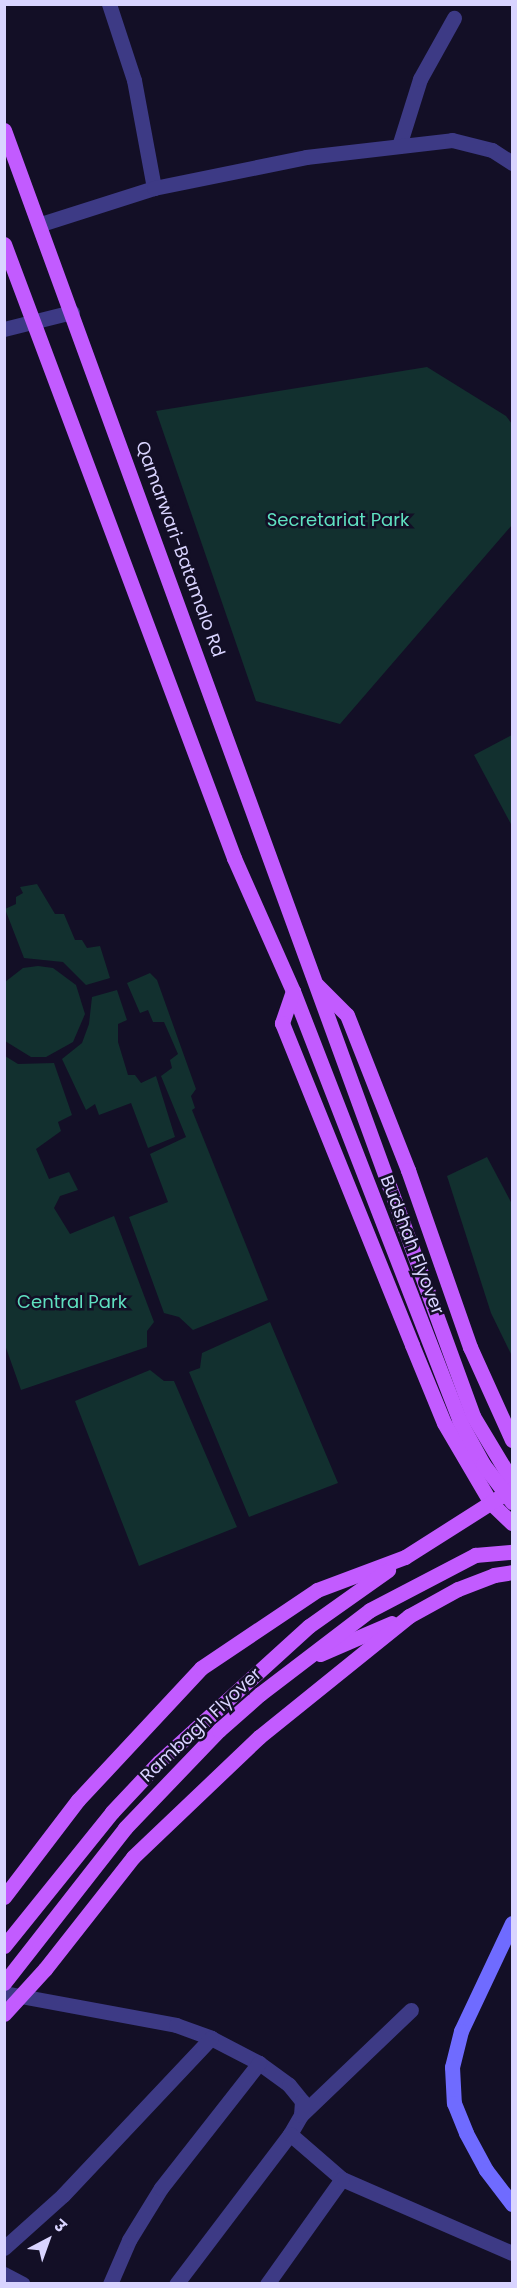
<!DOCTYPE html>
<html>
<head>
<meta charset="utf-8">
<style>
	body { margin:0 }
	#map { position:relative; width:517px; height:2288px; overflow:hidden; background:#130f26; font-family:Poppins,"Noto Sans Devanagari",sans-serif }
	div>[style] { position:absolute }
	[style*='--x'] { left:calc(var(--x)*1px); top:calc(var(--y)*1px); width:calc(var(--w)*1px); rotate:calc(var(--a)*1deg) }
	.green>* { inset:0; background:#12302f }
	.street>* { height:15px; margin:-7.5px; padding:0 7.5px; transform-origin:7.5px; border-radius:7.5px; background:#3d3a85 }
	.secondary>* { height:15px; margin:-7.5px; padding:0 7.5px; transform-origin:7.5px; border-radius:7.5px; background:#6f6bff }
	.primary>* { height:15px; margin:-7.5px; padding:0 7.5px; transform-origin:7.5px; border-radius:7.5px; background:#c25bff }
	.primary-bridge>* { height:15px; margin:-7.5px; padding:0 7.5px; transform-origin:7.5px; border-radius:7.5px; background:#c25bff }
	span { translate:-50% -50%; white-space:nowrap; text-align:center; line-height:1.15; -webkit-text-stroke:5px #130f26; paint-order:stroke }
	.park-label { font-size:18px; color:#5fe0c0 }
	.street-label { font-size:18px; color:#d9d4ff }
	.frame { position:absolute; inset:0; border:6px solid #d9d4ff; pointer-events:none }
	.north { position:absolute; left:18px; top:2210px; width:60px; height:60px; -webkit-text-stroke:4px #130f26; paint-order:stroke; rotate:41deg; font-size:16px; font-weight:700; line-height:24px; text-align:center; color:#d9d4ff }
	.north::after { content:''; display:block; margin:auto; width:21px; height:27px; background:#d9d4ff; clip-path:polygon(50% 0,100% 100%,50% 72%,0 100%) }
</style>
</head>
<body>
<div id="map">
	<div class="green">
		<i style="clip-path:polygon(427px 367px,506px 416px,512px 424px,512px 525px,340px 724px,256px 701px,156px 411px)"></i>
		<i style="clip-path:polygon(512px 735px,512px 826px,474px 755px)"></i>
		<i style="clip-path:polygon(37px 884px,55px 914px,64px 914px,75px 940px,82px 940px,87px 948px,100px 946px,110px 978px,86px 985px,63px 962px,24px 958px,5px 909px,16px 904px,16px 897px,23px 893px,20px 887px)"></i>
		<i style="clip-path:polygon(38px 966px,53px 968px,76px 985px,85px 1014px,73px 1042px,46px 1057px,31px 1057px,5px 1041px,5px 982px,23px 968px)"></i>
		<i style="clip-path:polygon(150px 973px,157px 980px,196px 1089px,191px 1096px,195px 1108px,192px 1110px,268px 1300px,193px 1330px,179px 1317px,164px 1313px,129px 1217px,168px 1202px,150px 1154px,186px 1137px,161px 1076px,172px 1068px,170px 1060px,178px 1054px,164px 1022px,153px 1022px,148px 1010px,140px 1013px,127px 983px)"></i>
		<i style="clip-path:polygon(117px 990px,127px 1020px,118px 1024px,118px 1042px,128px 1075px,135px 1075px,141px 1083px,156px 1076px,175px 1137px,148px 1148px,131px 1103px,99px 1115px,95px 1104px,86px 1110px,62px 1059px,82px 1043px,89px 1024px,92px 997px)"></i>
		<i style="clip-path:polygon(5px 1056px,18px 1064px,54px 1063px,72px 1115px,58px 1122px,61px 1131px,36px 1149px,49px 1179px,69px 1172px,78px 1190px,60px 1196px,54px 1208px,70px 1234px,114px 1216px,154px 1322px,147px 1331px,147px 1347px,21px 1390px,5px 1345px)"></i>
		<i style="clip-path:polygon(487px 1157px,512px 1204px,512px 1356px,491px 1313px,447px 1176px)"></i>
		<i style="clip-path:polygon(270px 1322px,338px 1483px,249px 1517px,189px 1372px,200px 1368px,202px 1353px)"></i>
		<i style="clip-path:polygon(150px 1370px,164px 1381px,174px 1381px,237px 1527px,139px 1566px,75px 1401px)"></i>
	</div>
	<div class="street">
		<i style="--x:109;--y:4;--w:80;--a:71.8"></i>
		<i style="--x:134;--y:80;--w:110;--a:79.5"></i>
		<i style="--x:399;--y:146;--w:70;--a:-72.6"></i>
		<i style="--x:420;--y:79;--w:70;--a:-60.9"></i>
		<i style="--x:41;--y:224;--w:119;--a:-17.7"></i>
		<i style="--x:154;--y:188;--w:155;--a:-11.5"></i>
		<i style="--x:306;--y:157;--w:147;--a:-6.6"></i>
		<i style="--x:452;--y:140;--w:41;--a:14"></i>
		<i style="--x:492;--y:150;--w:24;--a:33"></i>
		<i style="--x:4;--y:329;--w:70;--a:-14"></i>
		<i style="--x:4;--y:1993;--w:175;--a:10.5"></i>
		<i style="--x:176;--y:2025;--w:37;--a:20"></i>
		<i style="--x:211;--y:2038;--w:54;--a:27.5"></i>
		<i style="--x:259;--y:2063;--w:37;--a:36"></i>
		<i style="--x:289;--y:2085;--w:21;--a:51"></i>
		<i style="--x:302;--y:2101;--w:14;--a:94"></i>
		<i style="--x:301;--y:2115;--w:22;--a:120"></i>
		<i style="--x:290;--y:2134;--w:188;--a:127.2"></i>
		<i style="--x:301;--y:2115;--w:152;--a:-43.7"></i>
		<i style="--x:290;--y:2134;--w:69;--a:40.9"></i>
		<i style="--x:342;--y:2179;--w:185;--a:23.5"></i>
		<i style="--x:4;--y:2248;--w:79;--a:-41.9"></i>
		<i style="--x:63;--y:2195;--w:216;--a:-46.7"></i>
		<i style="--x:4;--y:2274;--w:21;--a:28"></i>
		<i style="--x:110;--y:2284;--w:48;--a:-66.6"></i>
		<i style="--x:129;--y:2240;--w:61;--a:-58.4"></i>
		<i style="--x:161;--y:2188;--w:159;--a:-51.9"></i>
		<i style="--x:267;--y:2284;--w:129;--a:-54.5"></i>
	</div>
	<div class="secondary">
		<i style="--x:512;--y:1923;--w:119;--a:115.3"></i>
		<i style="--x:461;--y:2031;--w:37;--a:104"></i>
		<i style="--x:452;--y:2067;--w:36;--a:87"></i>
		<i style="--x:454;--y:2103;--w:32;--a:68"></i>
		<i style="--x:466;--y:2133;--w:42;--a:61.6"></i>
		<i style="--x:486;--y:2170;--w:43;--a:52.6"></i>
	</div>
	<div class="primary">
		<i style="--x:4;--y:130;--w:1369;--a:69.96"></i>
		<i style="--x:473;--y:1416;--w:76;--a:59"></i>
		<i style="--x:4;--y:244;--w:656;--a:69.46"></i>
		<i style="--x:234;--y:858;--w:145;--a:66.1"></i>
		<i style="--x:293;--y:991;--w:460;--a:68.8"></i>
		<i style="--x:317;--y:985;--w:42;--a:45"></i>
		<i style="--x:347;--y:1015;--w:167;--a:68.5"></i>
		<i style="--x:408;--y:1170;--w:188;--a:70.7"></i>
		<i style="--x:470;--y:1347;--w:102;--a:65.7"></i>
		<i style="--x:293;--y:991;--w:34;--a:109"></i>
		<i style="--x:282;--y:1023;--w:347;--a:68"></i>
		<i style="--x:412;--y:1345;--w:84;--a:67.7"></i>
		<i style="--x:444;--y:1423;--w:93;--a:59.6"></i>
		<i style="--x:491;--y:1503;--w:29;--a:44"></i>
		<i style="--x:320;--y:1654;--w:78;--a:-23.3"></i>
		<i style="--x:4;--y:1897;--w:122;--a:-52.7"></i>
		<i style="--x:78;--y:1800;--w:180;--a:-47"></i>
		<i style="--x:201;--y:1668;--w:140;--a:-33.9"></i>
		<i style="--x:317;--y:1590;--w:94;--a:-20.6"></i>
		<i style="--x:405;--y:1557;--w:127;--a:-32.4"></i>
		<i style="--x:4;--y:1946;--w:172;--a:-51.1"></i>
		<i style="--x:112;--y:1812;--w:69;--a:-46.8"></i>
		<i style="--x:159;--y:1762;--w:202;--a:-42.2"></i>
		<i style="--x:309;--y:1626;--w:97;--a:-35.3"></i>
		<i style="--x:4;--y:1983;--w:197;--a:-52"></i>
		<i style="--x:125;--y:1828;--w:136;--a:-46.2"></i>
		<i style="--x:219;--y:1730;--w:55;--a:-41.3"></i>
		<i style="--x:260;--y:1694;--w:138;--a:-37.4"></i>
		<i style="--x:370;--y:1610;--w:119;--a:-27.6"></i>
		<i style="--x:475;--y:1555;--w:37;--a:-5"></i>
		<i style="--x:4;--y:2014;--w:61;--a:-47.7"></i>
		<i style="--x:45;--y:1969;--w:142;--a:-51.8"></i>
		<i style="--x:133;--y:1857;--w:174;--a:-43.6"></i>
		<i style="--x:259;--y:1737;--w:193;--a:-38.9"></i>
		<i style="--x:409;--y:1616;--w:56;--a:-28.9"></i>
		<i style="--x:458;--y:1589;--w:39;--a:-21"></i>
		<i style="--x:494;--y:1575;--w:18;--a:-9"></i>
	</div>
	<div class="primary-bridge">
		<i style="--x:459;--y:1420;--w:50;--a:61.4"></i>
		<i style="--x:483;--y:1464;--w:48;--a:52.7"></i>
	</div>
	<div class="park-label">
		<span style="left:338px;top:520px">Secretariat Park</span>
		<span style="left:72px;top:1302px">Central Park</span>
	</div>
	<div class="street-label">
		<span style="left:180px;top:549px;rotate:70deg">Qamarwari-Batamalo Rd</span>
		<span style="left:412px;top:1245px;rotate:69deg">Budshah Flyover</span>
		<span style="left:201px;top:1725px;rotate:-43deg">Rambagh Flyover</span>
	</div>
	<div class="frame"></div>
	<div class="north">उ</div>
</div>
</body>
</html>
